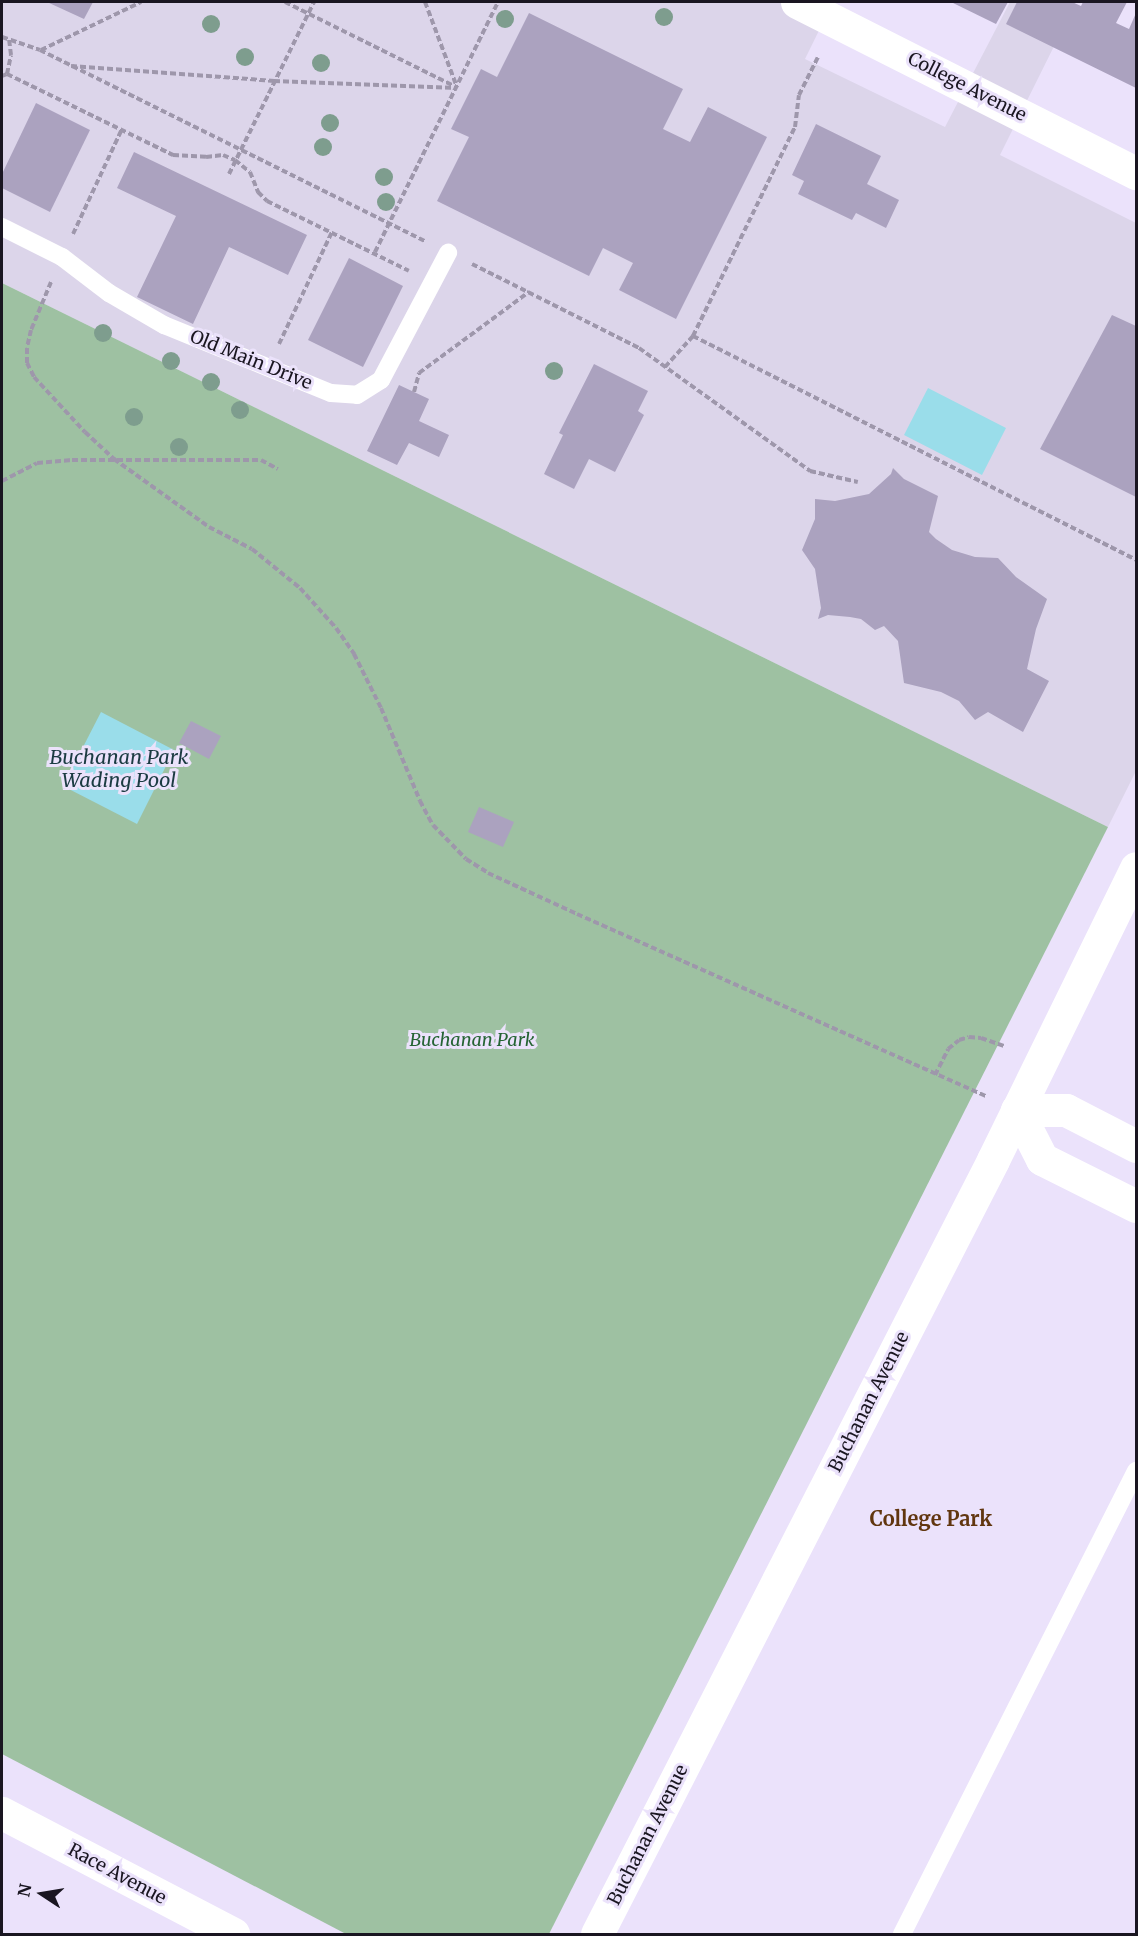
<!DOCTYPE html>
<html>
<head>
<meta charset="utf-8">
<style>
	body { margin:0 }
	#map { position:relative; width:1138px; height:1936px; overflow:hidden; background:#ebe2fb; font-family:Merriweather,serif }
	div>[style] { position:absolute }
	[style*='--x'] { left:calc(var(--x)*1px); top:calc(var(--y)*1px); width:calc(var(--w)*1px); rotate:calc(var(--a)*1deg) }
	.education>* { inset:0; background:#dcd5ea }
	.green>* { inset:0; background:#9ec1a2 }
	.water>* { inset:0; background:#9addea }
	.building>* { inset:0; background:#aba2bf }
	.path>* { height:4px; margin-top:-2px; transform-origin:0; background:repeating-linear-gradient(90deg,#9e97ab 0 6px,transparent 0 9px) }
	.service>* { height:18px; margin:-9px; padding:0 9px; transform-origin:9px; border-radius:9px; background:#fff }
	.tertiary>* { height:33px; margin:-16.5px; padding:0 16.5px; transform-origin:16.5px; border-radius:16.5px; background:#fff }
	.secondary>* { height:33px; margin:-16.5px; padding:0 16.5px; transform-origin:16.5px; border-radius:16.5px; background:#fff }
	.trees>* { width:18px; height:18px; margin:-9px; border-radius:50%; background:#7e9d8e }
	span { translate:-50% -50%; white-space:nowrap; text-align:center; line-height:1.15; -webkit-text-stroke:6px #ebe2fb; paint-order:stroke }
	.street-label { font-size:18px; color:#1a1621 }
	.park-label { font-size:18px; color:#256434; font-style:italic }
	.water-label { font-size:20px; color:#1b3b42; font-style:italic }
	.neighbourhood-label { font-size:20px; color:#61360f; font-weight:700 }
	.frame { position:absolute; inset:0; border:3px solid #1a1621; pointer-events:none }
	.north { position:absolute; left:12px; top:1864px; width:60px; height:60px; -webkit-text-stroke:4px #ebe2fb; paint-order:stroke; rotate:282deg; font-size:16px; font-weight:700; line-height:24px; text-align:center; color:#1a1621 }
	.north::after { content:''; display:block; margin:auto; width:21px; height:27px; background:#1a1621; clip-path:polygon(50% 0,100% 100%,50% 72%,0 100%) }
</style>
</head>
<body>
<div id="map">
	<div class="education">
		<i style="clip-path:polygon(2px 2px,833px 2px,805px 59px,945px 127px,1010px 2px,1076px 2px,1000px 155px,1136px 223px,1136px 771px,1108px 827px,2px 283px)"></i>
	</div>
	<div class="green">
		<i style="clip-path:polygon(2px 283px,1108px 827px,549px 1934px,346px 1934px,2px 1754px)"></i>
	</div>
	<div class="water">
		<i style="clip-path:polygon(928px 388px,1006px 428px,982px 475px,904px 435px)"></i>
		<i style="clip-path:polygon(101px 712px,174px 750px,137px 824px,63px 786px)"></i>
	</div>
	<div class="building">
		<i style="clip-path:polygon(47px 2px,93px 2px,84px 19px)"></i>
		<i style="clip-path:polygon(951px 2px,1008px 2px,996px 24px)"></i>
		<i style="clip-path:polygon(1017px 2px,1072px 2px,1081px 6px,1083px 2px,1127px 2px,1116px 23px,1129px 29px,1136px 13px,1136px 88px,1006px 24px)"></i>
		<i style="clip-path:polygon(529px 13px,683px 89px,663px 129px,690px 142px,708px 107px,767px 137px,676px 319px,619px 290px,633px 263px,603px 248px,589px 276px,437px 201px,469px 137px,451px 129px,481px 69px,497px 77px)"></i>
		<i style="clip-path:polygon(36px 103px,90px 130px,50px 212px,2px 188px,2px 174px)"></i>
		<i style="clip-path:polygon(816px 124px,881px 156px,867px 184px,899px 200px,886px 228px,856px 213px,852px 220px,798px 194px,804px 181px,792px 175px)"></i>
		<i style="clip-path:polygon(134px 152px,307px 235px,288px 275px,229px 247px,193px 324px,137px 297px,176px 216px,117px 188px)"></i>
		<i style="clip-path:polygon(349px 258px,403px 286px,363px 367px,308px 340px)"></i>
		<i style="clip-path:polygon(1112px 315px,1136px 326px,1136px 497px,1040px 449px)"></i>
		<i style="clip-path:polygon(594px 364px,648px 391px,638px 411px,644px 415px,615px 472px,589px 459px,574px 489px,544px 474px,563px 435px,559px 433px)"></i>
		<i style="clip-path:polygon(399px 385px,429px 399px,419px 421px,449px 435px,439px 457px,409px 443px,397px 465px,367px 451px)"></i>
		<i style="clip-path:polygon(893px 468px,904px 479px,938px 496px,929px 532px,936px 539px,952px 550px,975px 557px,998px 558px,1016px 577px,1047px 599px,1036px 629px,1027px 669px,1049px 681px,1023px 732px,988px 712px,975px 720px,959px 701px,941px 692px,904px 683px,898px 641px,884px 626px,875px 630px,861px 619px,850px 617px,828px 615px,818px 619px,821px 608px,815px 569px,802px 550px,815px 519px,815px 499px,835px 501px,869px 494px,891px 474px)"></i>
		<i style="clip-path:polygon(191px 721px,221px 736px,209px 759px,179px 743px)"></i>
		<i style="clip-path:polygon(479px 807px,514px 822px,503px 847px,468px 832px)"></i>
	</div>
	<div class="path">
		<i style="--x:285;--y:2;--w:191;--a:26.4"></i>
		<i style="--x:425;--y:2;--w:91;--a:69.4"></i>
		<i style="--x:2;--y:37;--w:40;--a:18.9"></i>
		<i style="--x:40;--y:50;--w:430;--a:26.4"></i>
		<i style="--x:41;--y:50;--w:111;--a:-25.6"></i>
		<i style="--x:71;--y:66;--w:204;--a:4.2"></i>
		<i style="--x:274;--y:81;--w:183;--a:2.2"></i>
		<i style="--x:7;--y:74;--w:185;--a:26"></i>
		<i style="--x:173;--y:155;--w:33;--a:3"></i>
		<i style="--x:206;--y:157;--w:17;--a:-7"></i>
		<i style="--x:223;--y:155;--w:13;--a:23"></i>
		<i style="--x:235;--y:160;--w:19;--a:39"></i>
		<i style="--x:250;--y:172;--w:22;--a:68"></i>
		<i style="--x:258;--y:192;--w:13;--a:45"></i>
		<i style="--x:267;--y:201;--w:158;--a:26.2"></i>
		<i style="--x:2;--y:76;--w:5;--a:-22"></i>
		<i style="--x:7;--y:74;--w:19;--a:-78"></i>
		<i style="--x:11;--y:55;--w:16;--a:-97"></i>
		<i style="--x:229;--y:174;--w:192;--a:-63.7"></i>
		<i style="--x:73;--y:234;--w:114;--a:-65"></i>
		<i style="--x:375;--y:252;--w:279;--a:-63.8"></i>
		<i style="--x:472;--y:264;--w:187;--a:26.7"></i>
		<i style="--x:639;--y:348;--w:211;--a:35.7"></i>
		<i style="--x:810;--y:471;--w:49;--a:12.9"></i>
		<i style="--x:51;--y:282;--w:52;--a:112.6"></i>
		<i style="--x:31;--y:330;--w:18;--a:103"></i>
		<i style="--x:27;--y:348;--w:15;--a:90"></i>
		<i style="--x:27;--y:363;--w:16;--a:63"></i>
		<i style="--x:34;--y:377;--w:75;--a:47.2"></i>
		<i style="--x:85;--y:432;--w:40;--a:43"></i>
		<i style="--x:114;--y:459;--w:117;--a:35.6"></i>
		<i style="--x:209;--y:527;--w:48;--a:27.1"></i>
		<i style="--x:252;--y:549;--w:62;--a:39.1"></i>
		<i style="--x:300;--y:588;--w:54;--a:48"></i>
		<i style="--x:336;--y:628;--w:32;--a:55"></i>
		<i style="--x:354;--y:654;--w:60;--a:63.4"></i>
		<i style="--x:381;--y:708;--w:101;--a:67.2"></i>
		<i style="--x:420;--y:801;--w:27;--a:62"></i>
		<i style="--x:433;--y:825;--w:47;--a:45.9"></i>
		<i style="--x:466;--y:859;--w:26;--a:32"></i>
		<i style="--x:488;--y:873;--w:98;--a:24.7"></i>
		<i style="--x:577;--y:914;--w:448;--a:24"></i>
		<i style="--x:693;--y:336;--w:496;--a:26.8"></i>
		<i style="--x:279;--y:344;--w:124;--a:-64.7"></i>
		<i style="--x:665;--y:367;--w:42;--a:-47.9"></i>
		<i style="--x:693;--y:336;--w:233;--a:-64"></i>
		<i style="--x:795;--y:127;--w:32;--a:-83"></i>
		<i style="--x:799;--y:95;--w:42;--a:-63.4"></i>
		<i style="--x:419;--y:373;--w:137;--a:-36.4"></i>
		<i style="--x:414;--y:392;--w:20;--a:-75"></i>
		<i style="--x:2;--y:481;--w:39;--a:-27"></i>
		<i style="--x:37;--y:463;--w:35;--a:-5"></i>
		<i style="--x:72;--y:460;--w:189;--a:0"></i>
		<i style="--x:261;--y:460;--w:19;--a:28"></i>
		<i style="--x:935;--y:1075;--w:29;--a:-63"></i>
		<i style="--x:948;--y:1049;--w:14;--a:-39"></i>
		<i style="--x:959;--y:1040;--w:10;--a:-17"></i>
		<i style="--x:969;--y:1037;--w:12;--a:5"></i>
		<i style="--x:981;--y:1038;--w:24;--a:19"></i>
	</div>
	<div class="service">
		<i style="--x:2;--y:227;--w:67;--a:26.6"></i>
		<i style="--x:62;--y:257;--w:59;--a:37.5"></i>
		<i style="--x:109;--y:293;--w:64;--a:30.2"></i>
		<i style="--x:164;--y:325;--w:180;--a:22.2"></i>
		<i style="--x:331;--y:393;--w:26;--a:4"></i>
		<i style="--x:357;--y:395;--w:28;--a:-32"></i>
		<i style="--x:381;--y:380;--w:144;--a:-62.2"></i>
		<i style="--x:902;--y:1934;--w:519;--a:-63.19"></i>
	</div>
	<div class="tertiary">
		<i style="--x:1017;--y:1110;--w:55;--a:63"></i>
		<i style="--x:1042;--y:1159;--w:105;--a:26.6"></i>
		<i style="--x:1017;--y:1110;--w:49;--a:0"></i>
		<i style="--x:1066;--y:1110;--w:79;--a:27.2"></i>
		<i style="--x:597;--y:1934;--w:869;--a:-62.9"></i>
		<i style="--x:993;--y:1160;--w:325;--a:-63.9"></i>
	</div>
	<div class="secondary">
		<i style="--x:797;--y:2;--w:380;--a:26.8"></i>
		<i style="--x:2;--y:1813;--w:261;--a:27.6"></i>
	</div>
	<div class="trees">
		<i style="left:664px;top:17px"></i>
		<i style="left:505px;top:19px"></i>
		<i style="left:211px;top:24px"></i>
		<i style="left:245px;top:57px"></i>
		<i style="left:321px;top:63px"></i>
		<i style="left:330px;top:123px"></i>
		<i style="left:323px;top:147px"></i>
		<i style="left:384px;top:177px"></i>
		<i style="left:386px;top:202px"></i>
		<i style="left:103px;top:333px"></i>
		<i style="left:171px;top:361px"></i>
		<i style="left:554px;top:371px"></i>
		<i style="left:211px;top:382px"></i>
		<i style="left:240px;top:410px"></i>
		<i style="left:134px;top:417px"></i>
		<i style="left:179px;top:447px"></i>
	</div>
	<div class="street-label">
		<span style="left:967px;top:87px;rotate:27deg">College Avenue</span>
		<span style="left:251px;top:360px;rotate:22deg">Old Main Drive</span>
		<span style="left:869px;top:1402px;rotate:-63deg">Buchanan Avenue</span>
		<span style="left:648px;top:1835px;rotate:-63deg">Buchanan Avenue</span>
		<span style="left:117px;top:1874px;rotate:28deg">Race Avenue</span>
	</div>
	<div class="park-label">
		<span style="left:472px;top:1040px">Buchanan Park</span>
	</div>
	<div class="water-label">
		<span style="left:119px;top:768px">Buchanan Park<br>Wading Pool</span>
	</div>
	<div class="neighbourhood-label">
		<span style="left:931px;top:1518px">College Park</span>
	</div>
	<div class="frame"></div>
	<div class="north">N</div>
</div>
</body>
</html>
